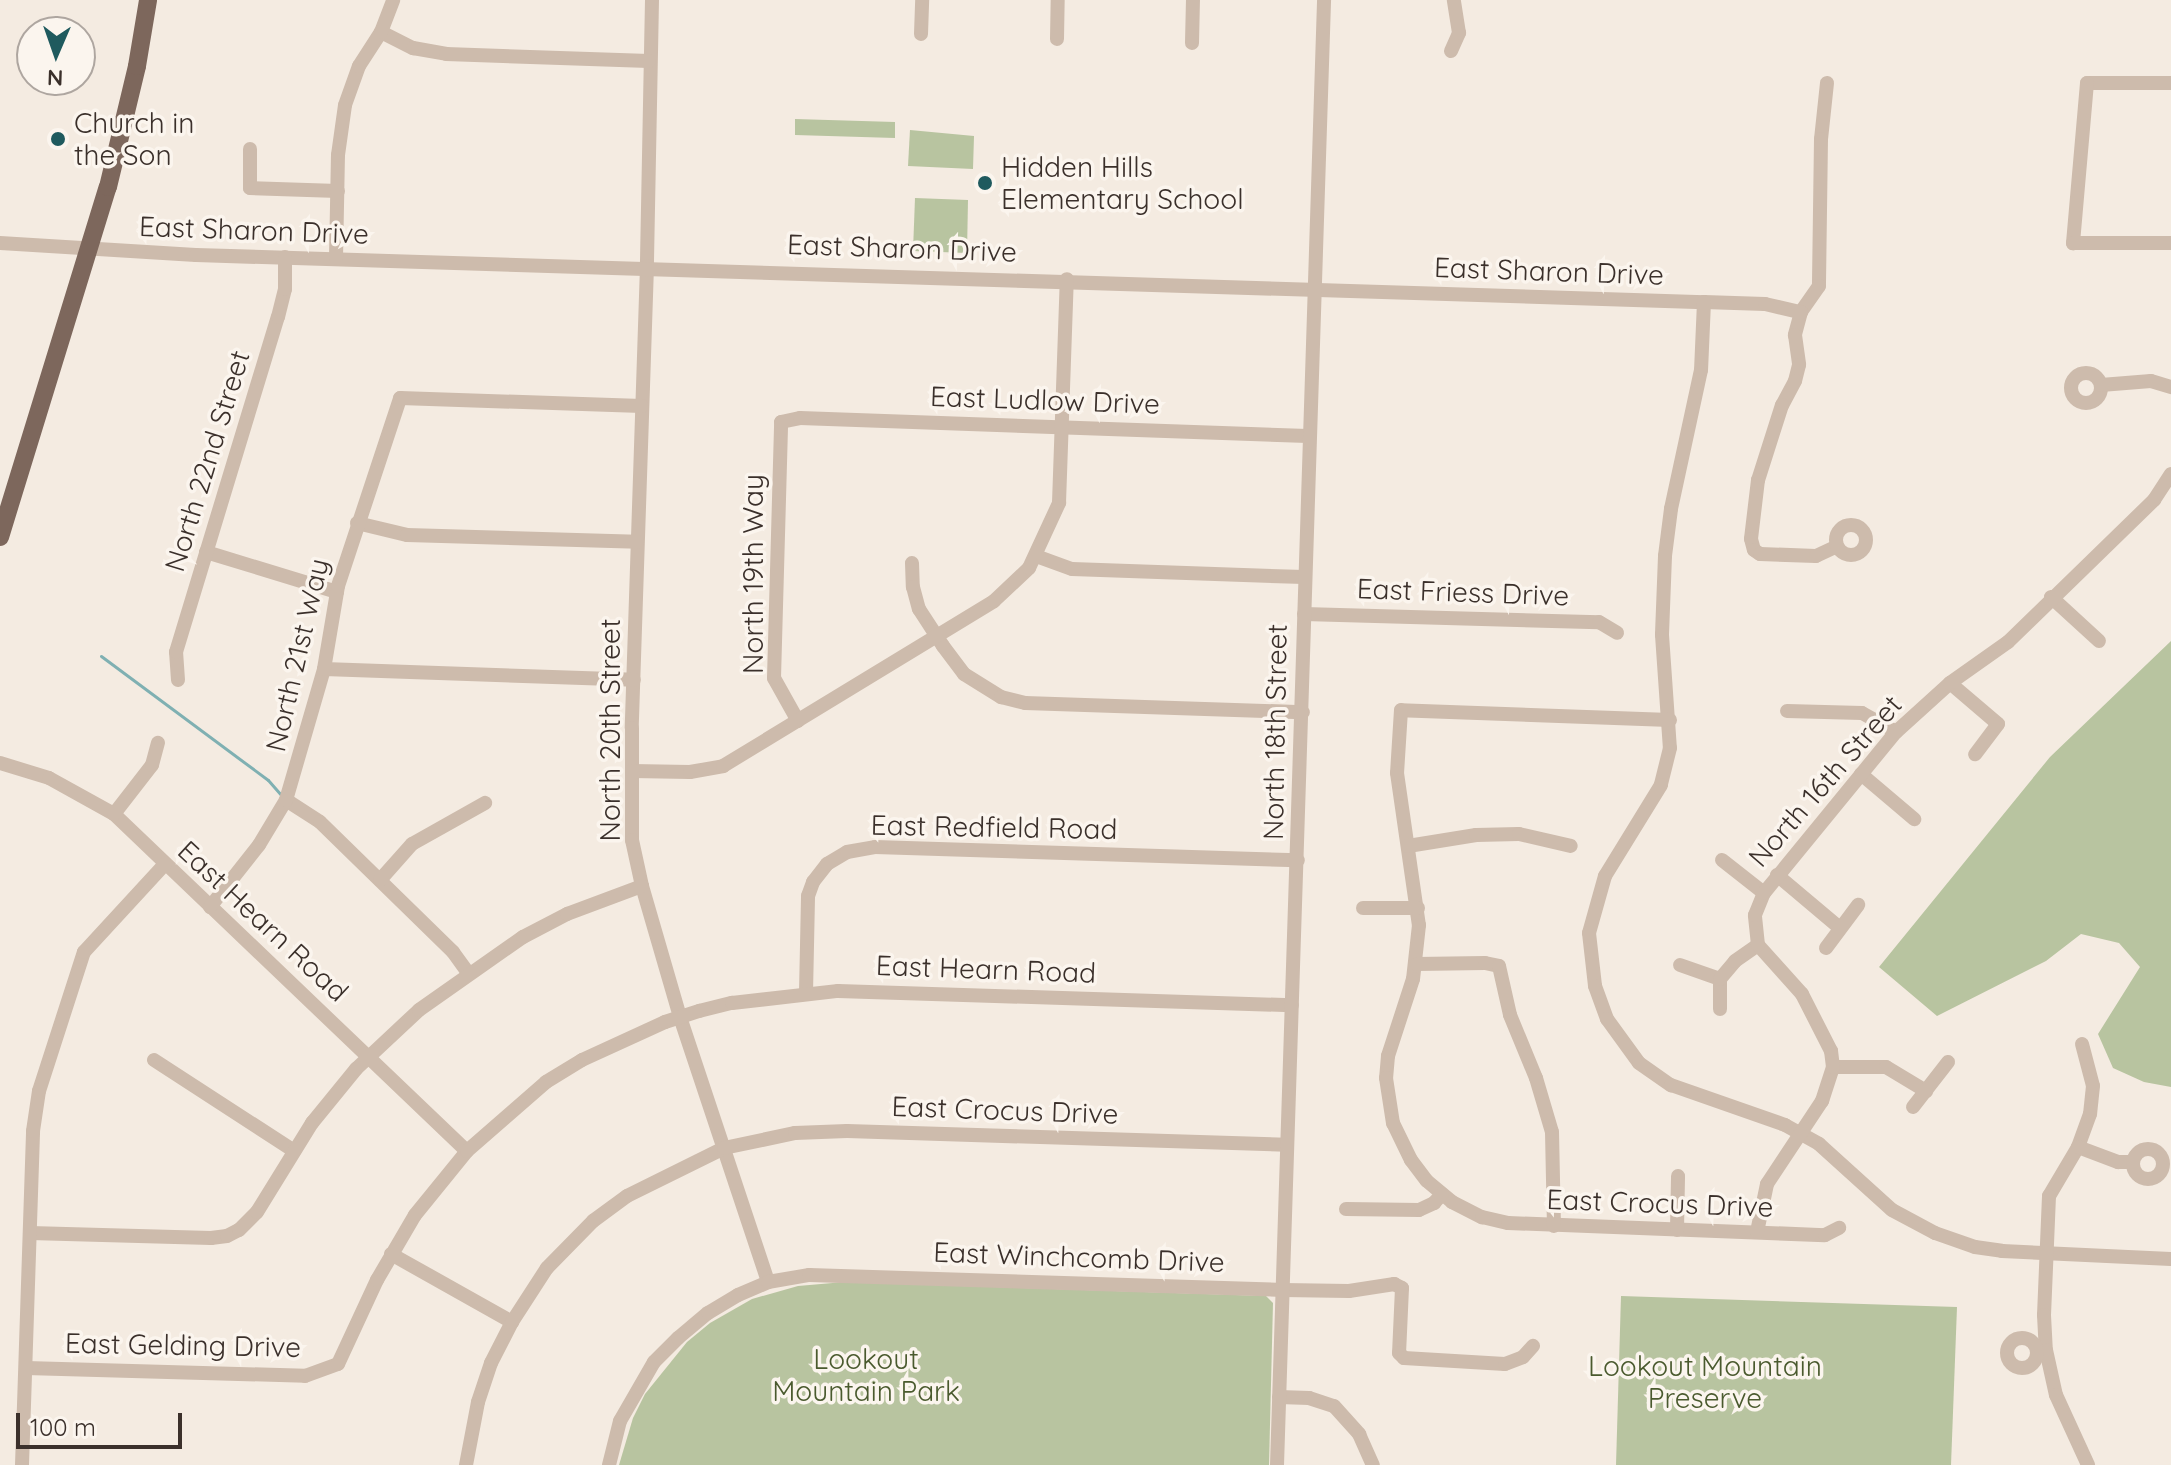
<!DOCTYPE html>
<html>
<head>
<meta charset="utf-8">
<style>
	body { margin:0 }
	#map { position:relative; width:2171px; height:1465px; overflow:hidden; background:#f4ebe1; font-family:Quicksand,sans-serif }
	div>[style] { position:absolute }
	[style*='--x'] { left:calc(var(--x)*1px); top:calc(var(--y)*1px); width:calc(var(--w)*1px); rotate:calc(var(--a)*1deg) }
	.green>* { inset:0; background:#b8c4a0 }
	.stream>* { height:3px; margin:-1.5px; padding:0 1.5px; transform-origin:1.5px; border-radius:1.5px; background:#7fb0b2 }
	.minor>* { height:14px; margin:-7px; padding:0 7px; transform-origin:7px; border-radius:7px; background:#cdbbac }
	.minor>.ring { margin:-7px; padding:0; box-sizing:content-box; background:none; border:14px solid #cdbbac; border-radius:50% }
	.major>* { height:18px; margin:-9px; padding:0 9px; transform-origin:9px; border-radius:9px; background:#7d675c }
	.dots>* { width:22px; height:22px; translate:-50% -50%; box-sizing:border-box; border:4px solid #fbf5ee; border-radius:50% }
	span { translate:-50% -50%; white-space:nowrap; text-align:center; line-height:1.15; -webkit-text-stroke:7px #fbf5ee; paint-order:stroke }
	.poi-label { font-size:28px; color:#3b302b }
	.left { translate:0 -50%; text-align:left }
	.street-label { font-size:28px; color:#3b302b }
	.park-label { font-size:28px; color:#4a5a2e }
	.north { position:absolute; left:16px; top:16px; width:80px; height:80px; box-sizing:border-box; background:#fbf5ee; border:2px solid #aea6a0; border-radius:50%; rotate:182deg; font-size:22px; font-weight:700; line-height:32px; text-align:center; color:#3b302b }
	.north::after { content:''; display:block; margin:auto; width:28px; height:36px; background:#1f5a5e; clip-path:polygon(50% 0,100% 100%,50% 72%,0 100%) }
	.scale { position:absolute; left:16px; top:1413px; width:166px; height:36px; box-sizing:border-box; border:4px solid #3b302b; border-top:0; padding-left:10px; font-size:24px; line-height:28px; white-space:nowrap; color:#3b302b; -webkit-text-stroke:6px #fbf5ee; paint-order:stroke }
</style>
</head>
<body>
<div id="map">
	<div class="green">
		<i style="clip-path:polygon(795px 119px,895px 122px,895px 138px,795px 135px)"></i>
		<i style="clip-path:polygon(910px 130px,974px 136px,973px 169px,908px 166px)"></i>
		<i style="clip-path:polygon(915px 198px,968px 200px,967px 253px,913px 251px)"></i>
		<i style="clip-path:polygon(2171px 641px,2171px 1087px,2144px 1082px,2113px 1068px,2098px 1034px,2140px 967px,2119px 943px,2081px 934px,2046px 961px,1937px 1016px,1879px 967px,2050px 757px)"></i>
		<i style="clip-path:polygon(844px 1282px,1266px 1296px,1273px 1303px,1269px 1465px,619px 1465px,633px 1418px,645px 1394px,687px 1342px,710px 1323px,752px 1299px,798px 1286px)"></i>
		<i style="clip-path:polygon(1621px 1296px,1957px 1307px,1951px 1465px,1616px 1465px)"></i>
	</div>
	<div class="stream">
		<i style="--x:101;--y:656;--w:208;--a:36.6"></i>
		<i style="--x:268;--y:780;--w:20;--a:49"></i>
	</div>
	<div class="minor">
		<i style="--x:652;--y:0;--w:266;--a:91.1"></i>
		<i style="--x:647;--y:266;--w:462;--a:91.9"></i>
		<i style="--x:632;--y:728;--w:112;--a:90"></i>
		<i style="--x:632;--y:840;--w:47;--a:77.7"></i>
		<i style="--x:642;--y:886;--w:136;--a:73.8"></i>
		<i style="--x:680;--y:1017;--w:279;--a:71.6"></i>
		<i style="--x:381;--y:32;--w:36;--a:27"></i>
		<i style="--x:413;--y:48;--w:34;--a:10"></i>
		<i style="--x:446;--y:54;--w:203;--a:2"></i>
		<i style="--x:921;--y:34;--w:34;--a:-88"></i>
		<i style="--x:1057;--y:39;--w:39;--a:-89"></i>
		<i style="--x:1192;--y:43;--w:43;--a:-88.7"></i>
		<i style="--x:1451;--y:51;--w:20;--a:-66"></i>
		<i style="--x:1459;--y:33;--w:33;--a:-99"></i>
		<i style="--x:1827;--y:83;--w:56;--a:96.1"></i>
		<i style="--x:1821;--y:139;--w:147;--a:90.8"></i>
		<i style="--x:1819;--y:286;--w:32;--a:125"></i>
		<i style="--x:1801;--y:312;--w:24;--a:105"></i>
		<i style="--x:1795;--y:335;--w:30;--a:82"></i>
		<i style="--x:1799;--y:365;--w:16;--a:104"></i>
		<i style="--x:1795;--y:381;--w:27;--a:118"></i>
		<i style="--x:1782;--y:405;--w:79;--a:107.7"></i>
		<i style="--x:1758;--y:480;--w:59;--a:96.8"></i>
		<i style="--x:1751;--y:539;--w:11;--a:75"></i>
		<i style="--x:1754;--y:550;--w:7;--a:34"></i>
		<i style="--x:1760;--y:554;--w:56;--a:2"></i>
		<i style="--x:1816;--y:556;--w:23;--a:-25"></i>
		<i style="--x:2171;--y:83;--w:84;--a:180"></i>
		<i style="--x:2087;--y:83;--w:161;--a:95"></i>
		<i style="--x:2073;--y:243;--w:98;--a:0"></i>
		<i style="--x:250;--y:149;--w:39;--a:90"></i>
		<i style="--x:250;--y:188;--w:88;--a:2"></i>
		<i style="--x:0;--y:243;--w:196;--a:3.5"></i>
		<i style="--x:196;--y:255;--w:1509;--a:1.79"></i>
		<i style="--x:1704;--y:302;--w:61;--a:1.9"></i>
		<i style="--x:1765;--y:304;--w:37;--a:13"></i>
		<i style="--x:336;--y:258;--w:103;--a:-88.9"></i>
		<i style="--x:338;--y:155;--w:50;--a:-82"></i>
		<i style="--x:345;--y:105;--w:41;--a:-70.3"></i>
		<i style="--x:359;--y:66;--w:40;--a:-57.1"></i>
		<i style="--x:381;--y:32;--w:34;--a:-69"></i>
		<i style="--x:1704;--y:302;--w:68;--a:92.5"></i>
		<i style="--x:1701;--y:370;--w:142;--a:102.2"></i>
		<i style="--x:1671;--y:509;--w:47;--a:97.3"></i>
		<i style="--x:1665;--y:556;--w:79;--a:92.2"></i>
		<i style="--x:1662;--y:635;--w:113;--a:86"></i>
		<i style="--x:1670;--y:748;--w:38;--a:104"></i>
		<i style="--x:1661;--y:785;--w:107;--a:121.6"></i>
		<i style="--x:1605;--y:876;--w:59;--a:105.7"></i>
		<i style="--x:1589;--y:933;--w:53;--a:83.5"></i>
		<i style="--x:1595;--y:986;--w:35;--a:70"></i>
		<i style="--x:1607;--y:1019;--w:54;--a:54"></i>
		<i style="--x:1639;--y:1063;--w:39;--a:35"></i>
		<i style="--x:1671;--y:1085;--w:121;--a:19.3"></i>
		<i style="--x:1785;--y:1125;--w:39;--a:29"></i>
		<i style="--x:1819;--y:1144;--w:98;--a:42.1"></i>
		<i style="--x:1892;--y:1210;--w:49;--a:28.1"></i>
		<i style="--x:1935;--y:1233;--w:42;--a:19.3"></i>
		<i style="--x:1975;--y:1247;--w:27;--a:8"></i>
		<i style="--x:2002;--y:1251;--w:169;--a:2.7"></i>
		<i class="ring" style="left:2071px;top:373px;width:16px;height:16px"></i>
		<i style="--x:2101;--y:385;--w:50;--a:-4.6"></i>
		<i style="--x:2151;--y:381;--w:21;--a:17"></i>
		<i style="--x:357;--y:523;--w:51;--a:13.5"></i>
		<i style="--x:407;--y:535;--w:230;--a:1.7"></i>
		<i class="ring" style="left:1836px;top:525px;width:16px;height:16px"></i>
		<i style="--x:206;--y:552;--w:137;--a:17"></i>
		<i style="--x:1036;--y:556;--w:38;--a:20"></i>
		<i style="--x:1072;--y:569;--w:232;--a:2"></i>
		<i style="--x:912;--y:563;--w:24;--a:88"></i>
		<i style="--x:913;--y:587;--w:23;--a:75"></i>
		<i style="--x:919;--y:609;--w:44;--a:57"></i>
		<i style="--x:943;--y:646;--w:35;--a:53"></i>
		<i style="--x:964;--y:674;--w:44;--a:31.9"></i>
		<i style="--x:1001;--y:697;--w:25;--a:14"></i>
		<i style="--x:1025;--y:703;--w:278;--a:1.9"></i>
		<i style="--x:2051;--y:597;--w:65;--a:42.5"></i>
		<i style="--x:1304;--y:614;--w:295;--a:1.6"></i>
		<i style="--x:1599;--y:622;--w:21;--a:31"></i>
		<i style="--x:324;--y:669;--w:310;--a:2"></i>
		<i style="--x:178;--y:680;--w:28;--a:-94"></i>
		<i style="--x:176;--y:652;--w:350;--a:-73.1"></i>
		<i style="--x:278;--y:317;--w:29;--a:-76"></i>
		<i style="--x:285;--y:289;--w:32;--a:-90"></i>
		<i style="--x:1950;--y:683;--w:63;--a:40.5"></i>
		<i style="--x:1998;--y:724;--w:38;--a:127"></i>
		<i style="--x:1787;--y:711;--w:75;--a:1.5"></i>
		<i style="--x:1862;--y:713;--w:39;--a:29"></i>
		<i style="--x:1670;--y:720;--w:269;--a:-177.9"></i>
		<i style="--x:1401;--y:710;--w:63;--a:93.6"></i>
		<i style="--x:1397;--y:773;--w:154;--a:81.8"></i>
		<i style="--x:1419;--y:925;--w:54;--a:96.3"></i>
		<i style="--x:1413;--y:979;--w:81;--a:108"></i>
		<i style="--x:1388;--y:1056;--w:22;--a:95"></i>
		<i style="--x:1386;--y:1078;--w:46;--a:81.2"></i>
		<i style="--x:1393;--y:1123;--w:41;--a:64.1"></i>
		<i style="--x:1411;--y:1160;--w:26;--a:53"></i>
		<i style="--x:1427;--y:1181;--w:33;--a:40"></i>
		<i style="--x:1452;--y:1202;--w:34;--a:27"></i>
		<i style="--x:1482;--y:1217;--w:27;--a:13"></i>
		<i style="--x:1508;--y:1223;--w:317;--a:2.2"></i>
		<i style="--x:1825;--y:1235;--w:16;--a:-27"></i>
		<i style="--x:798;--y:721;--w:49;--a:-119.2"></i>
		<i style="--x:774;--y:678;--w:256;--a:-88.4"></i>
		<i style="--x:781;--y:422;--w:19;--a:-12"></i>
		<i style="--x:800;--y:418;--w:508;--a:2.03"></i>
		<i style="--x:0;--y:763;--w:51;--a:17"></i>
		<i style="--x:49;--y:778;--w:74;--a:29"></i>
		<i style="--x:114;--y:814;--w:488;--a:43.7"></i>
		<i style="--x:632;--y:771;--w:58;--a:1"></i>
		<i style="--x:690;--y:772;--w:34;--a:-10"></i>
		<i style="--x:723;--y:766;--w:317;--a:-31.3"></i>
		<i style="--x:994;--y:601;--w:48;--a:-43.3"></i>
		<i style="--x:1029;--y:568;--w:72;--a:-65.2"></i>
		<i style="--x:1059;--y:503;--w:224;--a:-88"></i>
		<i style="--x:1861;--y:774;--w:70;--a:40.3"></i>
		<i style="--x:286;--y:800;--w:40;--a:32.9"></i>
		<i style="--x:320;--y:822;--w:186;--a:44.3"></i>
		<i style="--x:453;--y:952;--w:26;--a:54"></i>
		<i style="--x:114;--y:814;--w:62;--a:-52.2"></i>
		<i style="--x:152;--y:765;--w:23;--a:-75"></i>
		<i style="--x:1408;--y:846;--w:69;--a:-9.2"></i>
		<i style="--x:1476;--y:835;--w:43;--a:-1.3"></i>
		<i style="--x:1519;--y:834;--w:53;--a:13"></i>
		<i style="--x:1722;--y:860;--w:53;--a:38.2"></i>
		<i style="--x:1777;--y:875;--w:82;--a:40.1"></i>
		<i style="--x:380;--y:880;--w:48;--a:-48.4"></i>
		<i style="--x:412;--y:844;--w:84;--a:-29.3"></i>
		<i style="--x:210;--y:907;--w:79;--a:-51.7"></i>
		<i style="--x:259;--y:845;--w:52;--a:-59"></i>
		<i style="--x:286;--y:800;--w:136;--a:-73.8"></i>
		<i style="--x:324;--y:669;--w:84;--a:-80.4"></i>
		<i style="--x:338;--y:586;--w:198;--a:-71.7"></i>
		<i style="--x:400;--y:398;--w:242;--a:1.9"></i>
		<i style="--x:1363;--y:908;--w:55;--a:0"></i>
		<i style="--x:1826;--y:948;--w:54;--a:-53.3"></i>
		<i style="--x:1417;--y:964;--w:68;--a:-0.8"></i>
		<i style="--x:1485;--y:963;--w:14;--a:12"></i>
		<i style="--x:1499;--y:966;--w:50;--a:77.3"></i>
		<i style="--x:1510;--y:1015;--w:68;--a:67.6"></i>
		<i style="--x:1536;--y:1078;--w:56;--a:73.5"></i>
		<i style="--x:1552;--y:1132;--w:94;--a:88.8"></i>
		<i style="--x:1680;--y:965;--w:42;--a:19.3"></i>
		<i style="--x:806;--y:993;--w:97;--a:-88.8"></i>
		<i style="--x:808;--y:896;--w:15;--a:-70"></i>
		<i style="--x:813;--y:882;--w:23;--a:-52"></i>
		<i style="--x:827;--y:864;--w:23;--a:-31"></i>
		<i style="--x:847;--y:852;--w:28;--a:-10"></i>
		<i style="--x:875;--y:847;--w:423;--a:1.8"></i>
		<i style="--x:1720;--y:1009;--w:30;--a:-90"></i>
		<i style="--x:1720;--y:979;--w:23;--a:-50"></i>
		<i style="--x:1735;--y:961;--w:28;--a:-35"></i>
		<i style="--x:2082;--y:1044;--w:43;--a:75.3"></i>
		<i style="--x:2093;--y:1086;--w:28;--a:96"></i>
		<i style="--x:2090;--y:1114;--w:35;--a:110"></i>
		<i style="--x:2078;--y:1147;--w:57;--a:120.6"></i>
		<i style="--x:2049;--y:1196;--w:119;--a:92.4"></i>
		<i style="--x:2044;--y:1315;--w:35;--a:87"></i>
		<i style="--x:2046;--y:1350;--w:46;--a:77.5"></i>
		<i style="--x:2056;--y:1395;--w:77;--a:65.4"></i>
		<i style="--x:154;--y:1060;--w:167;--a:33"></i>
		<i style="--x:1833;--y:1067;--w:53;--a:0"></i>
		<i style="--x:1886;--y:1067;--w:47;--a:31"></i>
		<i style="--x:1913;--y:1107;--w:57;--a:-52.1"></i>
		<i style="--x:2078;--y:1147;--w:43;--a:20.6"></i>
		<i style="--x:2118;--y:1162;--w:15;--a:0"></i>
		<i class="ring" style="left:2133px;top:1149px;width:16px;height:16px"></i>
		<i style="--x:1346;--y:1209;--w:73;--a:0.8"></i>
		<i style="--x:1419;--y:1210;--w:17;--a:-25"></i>
		<i style="--x:1434;--y:1203;--w:12;--a:-48"></i>
		<i style="--x:1677;--y:1230;--w:54;--a:-88.9"></i>
		<i style="--x:1757;--y:1232;--w:49;--a:-78.2"></i>
		<i style="--x:1767;--y:1184;--w:100;--a:-56.5"></i>
		<i style="--x:1822;--y:1101;--w:36;--a:-72"></i>
		<i style="--x:1833;--y:1067;--w:16;--a:-97"></i>
		<i style="--x:1831;--y:1051;--w:64;--a:-117"></i>
		<i style="--x:1802;--y:994;--w:66;--a:-131.9"></i>
		<i style="--x:1758;--y:945;--w:30;--a:-96"></i>
		<i style="--x:1755;--y:915;--w:24;--a:-68"></i>
		<i style="--x:1764;--y:893;--w:208;--a:-50.7"></i>
		<i style="--x:1896;--y:732;--w:73;--a:-42.2"></i>
		<i style="--x:1950;--y:683;--w:71;--a:-35.3"></i>
		<i style="--x:2008;--y:642;--w:204;--a:-44.2"></i>
		<i style="--x:2154;--y:500;--w:31;--a:-57"></i>
		<i style="--x:30;--y:1233;--w:181;--a:1.6"></i>
		<i style="--x:211;--y:1238;--w:16;--a:-7"></i>
		<i style="--x:227;--y:1236;--w:13;--a:-27"></i>
		<i style="--x:239;--y:1230;--w:25;--a:-45"></i>
		<i style="--x:257;--y:1212;--w:105;--a:-58.3"></i>
		<i style="--x:312;--y:1123;--w:70;--a:-50.8"></i>
		<i style="--x:356;--y:1069;--w:86;--a:-43.1"></i>
		<i style="--x:419;--y:1010;--w:127;--a:-35.1"></i>
		<i style="--x:523;--y:937;--w:50;--a:-27.6"></i>
		<i style="--x:567;--y:914;--w:80;--a:-20.5"></i>
		<i style="--x:391;--y:1254;--w:139;--a:29.3"></i>
		<i class="ring" style="left:2007px;top:1338px;width:16px;height:16px"></i>
		<i style="--x:26;--y:1368;--w:279;--a:1.6"></i>
		<i style="--x:305;--y:1376;--w:35;--a:-20"></i>
		<i style="--x:338;--y:1364;--w:93;--a:-65.1"></i>
		<i style="--x:377;--y:1280;--w:75;--a:-59.7"></i>
		<i style="--x:415;--y:1215;--w:82;--a:-50.9"></i>
		<i style="--x:467;--y:1151;--w:105;--a:-41.1"></i>
		<i style="--x:546;--y:1082;--w:42;--a:-31.4"></i>
		<i style="--x:582;--y:1060;--w:91;--a:-24.6"></i>
		<i style="--x:665;--y:1022;--w:36;--a:-18"></i>
		<i style="--x:699;--y:1011;--w:34;--a:-14"></i>
		<i style="--x:732;--y:1003;--w:107;--a:-6.5"></i>
		<i style="--x:838;--y:991;--w:454;--a:1.8"></i>
		<i style="--x:1279;--y:1397;--w:30;--a:2"></i>
		<i style="--x:1309;--y:1398;--w:26;--a:18"></i>
		<i style="--x:1334;--y:1406;--w:38;--a:48"></i>
		<i style="--x:1359;--y:1434;--w:34;--a:66"></i>
		<i style="--x:22;--y:1465;--w:334;--a:-88.1"></i>
		<i style="--x:33;--y:1131;--w:40;--a:-81.5"></i>
		<i style="--x:39;--y:1091;--w:146;--a:-72.1"></i>
		<i style="--x:84;--y:952;--w:120;--a:-47.4"></i>
		<i style="--x:466;--y:1465;--w:64;--a:-79.2"></i>
		<i style="--x:478;--y:1402;--w:41;--a:-71.6"></i>
		<i style="--x:491;--y:1363;--w:46;--a:-62.9"></i>
		<i style="--x:512;--y:1322;--w:64;--a:-57.1"></i>
		<i style="--x:547;--y:1268;--w:66;--a:-45.6"></i>
		<i style="--x:593;--y:1221;--w:42;--a:-36.3"></i>
		<i style="--x:627;--y:1196;--w:108;--a:-26.3"></i>
		<i style="--x:724;--y:1148;--w:73;--a:-11.9"></i>
		<i style="--x:795;--y:1133;--w:52;--a:-2.2"></i>
		<i style="--x:847;--y:1131;--w:439;--a:1.8"></i>
		<i style="--x:609;--y:1465;--w:45;--a:-76"></i>
		<i style="--x:620;--y:1421;--w:68;--a:-60"></i>
		<i style="--x:654;--y:1362;--w:34;--a:-45"></i>
		<i style="--x:678;--y:1338;--w:39;--a:-40"></i>
		<i style="--x:708;--y:1313;--w:35;--a:-31"></i>
		<i style="--x:738;--y:1295;--w:33;--a:-23"></i>
		<i style="--x:768;--y:1282;--w:42;--a:-9.7"></i>
		<i style="--x:809;--y:1275;--w:474;--a:1.8"></i>
		<i style="--x:1283;--y:1290;--w:66;--a:0.9"></i>
		<i style="--x:1349;--y:1291;--w:46;--a:-8.8"></i>
		<i style="--x:1394;--y:1284;--w:9;--a:27"></i>
		<i style="--x:1402;--y:1288;--w:65;--a:92.6"></i>
		<i style="--x:1399;--y:1353;--w:7;--a:45"></i>
		<i style="--x:1404;--y:1358;--w:101;--a:3.4"></i>
		<i style="--x:1505;--y:1364;--w:19;--a:-21"></i>
		<i style="--x:1523;--y:1357;--w:15;--a:-48"></i>
		<i style="--x:1277;--y:1465;--w:1466;--a:-88.16"></i>
	</div>
	<div class="major">
		<i style="--x:0;--y:537;--w:366;--a:-72.9"></i>
		<i style="--x:108;--y:187;--w:124;--a:-76.5"></i>
		<i style="--x:137;--y:66;--w:67;--a:-80.5"></i>
	</div>
	<div class="dots">
		<i style="left:58px;top:139px;background:#1f5a5e"></i>
		<i style="left:985px;top:183px;background:#1f5a5e"></i>
	</div>
	<div class="poi-label">
		<span class="left" style="left:74px;top:139px">Church in<br>the Son</span>
		<span class="left" style="left:1001px;top:183px">Hidden Hills<br>Elementary School</span>
	</div>
	<div class="street-label">
		<span style="left:254px;top:230px;rotate:2deg">East Sharon Drive</span>
		<span style="left:902px;top:248px;rotate:2deg">East Sharon Drive</span>
		<span style="left:1549px;top:271px;rotate:2deg">East Sharon Drive</span>
		<span style="left:1045px;top:400px;rotate:2deg">East Ludlow Drive</span>
		<span style="left:207px;top:461px;rotate:-73deg">North 22nd Street</span>
		<span style="left:753px;top:574px;rotate:-90deg">North 19th Way</span>
		<span style="left:1463px;top:592px;rotate:2deg">East Friess Drive</span>
		<span style="left:297px;top:655px;rotate:-77deg">North 21st Way</span>
		<span style="left:610px;top:730px;rotate:-90deg">North 20th Street</span>
		<span style="left:1275px;top:732px;rotate:-89deg">North 18th Street</span>
		<span style="left:1825px;top:781px;rotate:-49deg">North 16th Street</span>
		<span style="left:994px;top:827px;rotate:1deg">East Redfield Road</span>
		<span style="left:263px;top:921px;rotate:43deg">East Hearn Road</span>
		<span style="left:986px;top:969px;rotate:2deg">East Hearn Road</span>
		<span style="left:1005px;top:1110px;rotate:2deg">East Crocus Drive</span>
		<span style="left:1660px;top:1203px;rotate:2deg">East Crocus Drive</span>
		<span style="left:1079px;top:1257px;rotate:2deg">East Winchcomb Drive</span>
		<span style="left:183px;top:1345px;rotate:1deg">East Gelding Drive</span>
	</div>
	<div class="park-label">
		<span style="left:866px;top:1375px">Lookout<br>Mountain Park</span>
		<span style="left:1705px;top:1382px">Lookout Mountain<br>Preserve</span>
	</div>
	<div class="north">N</div>
	<div class="scale">100 m</div>
</div>
</body>
</html>
